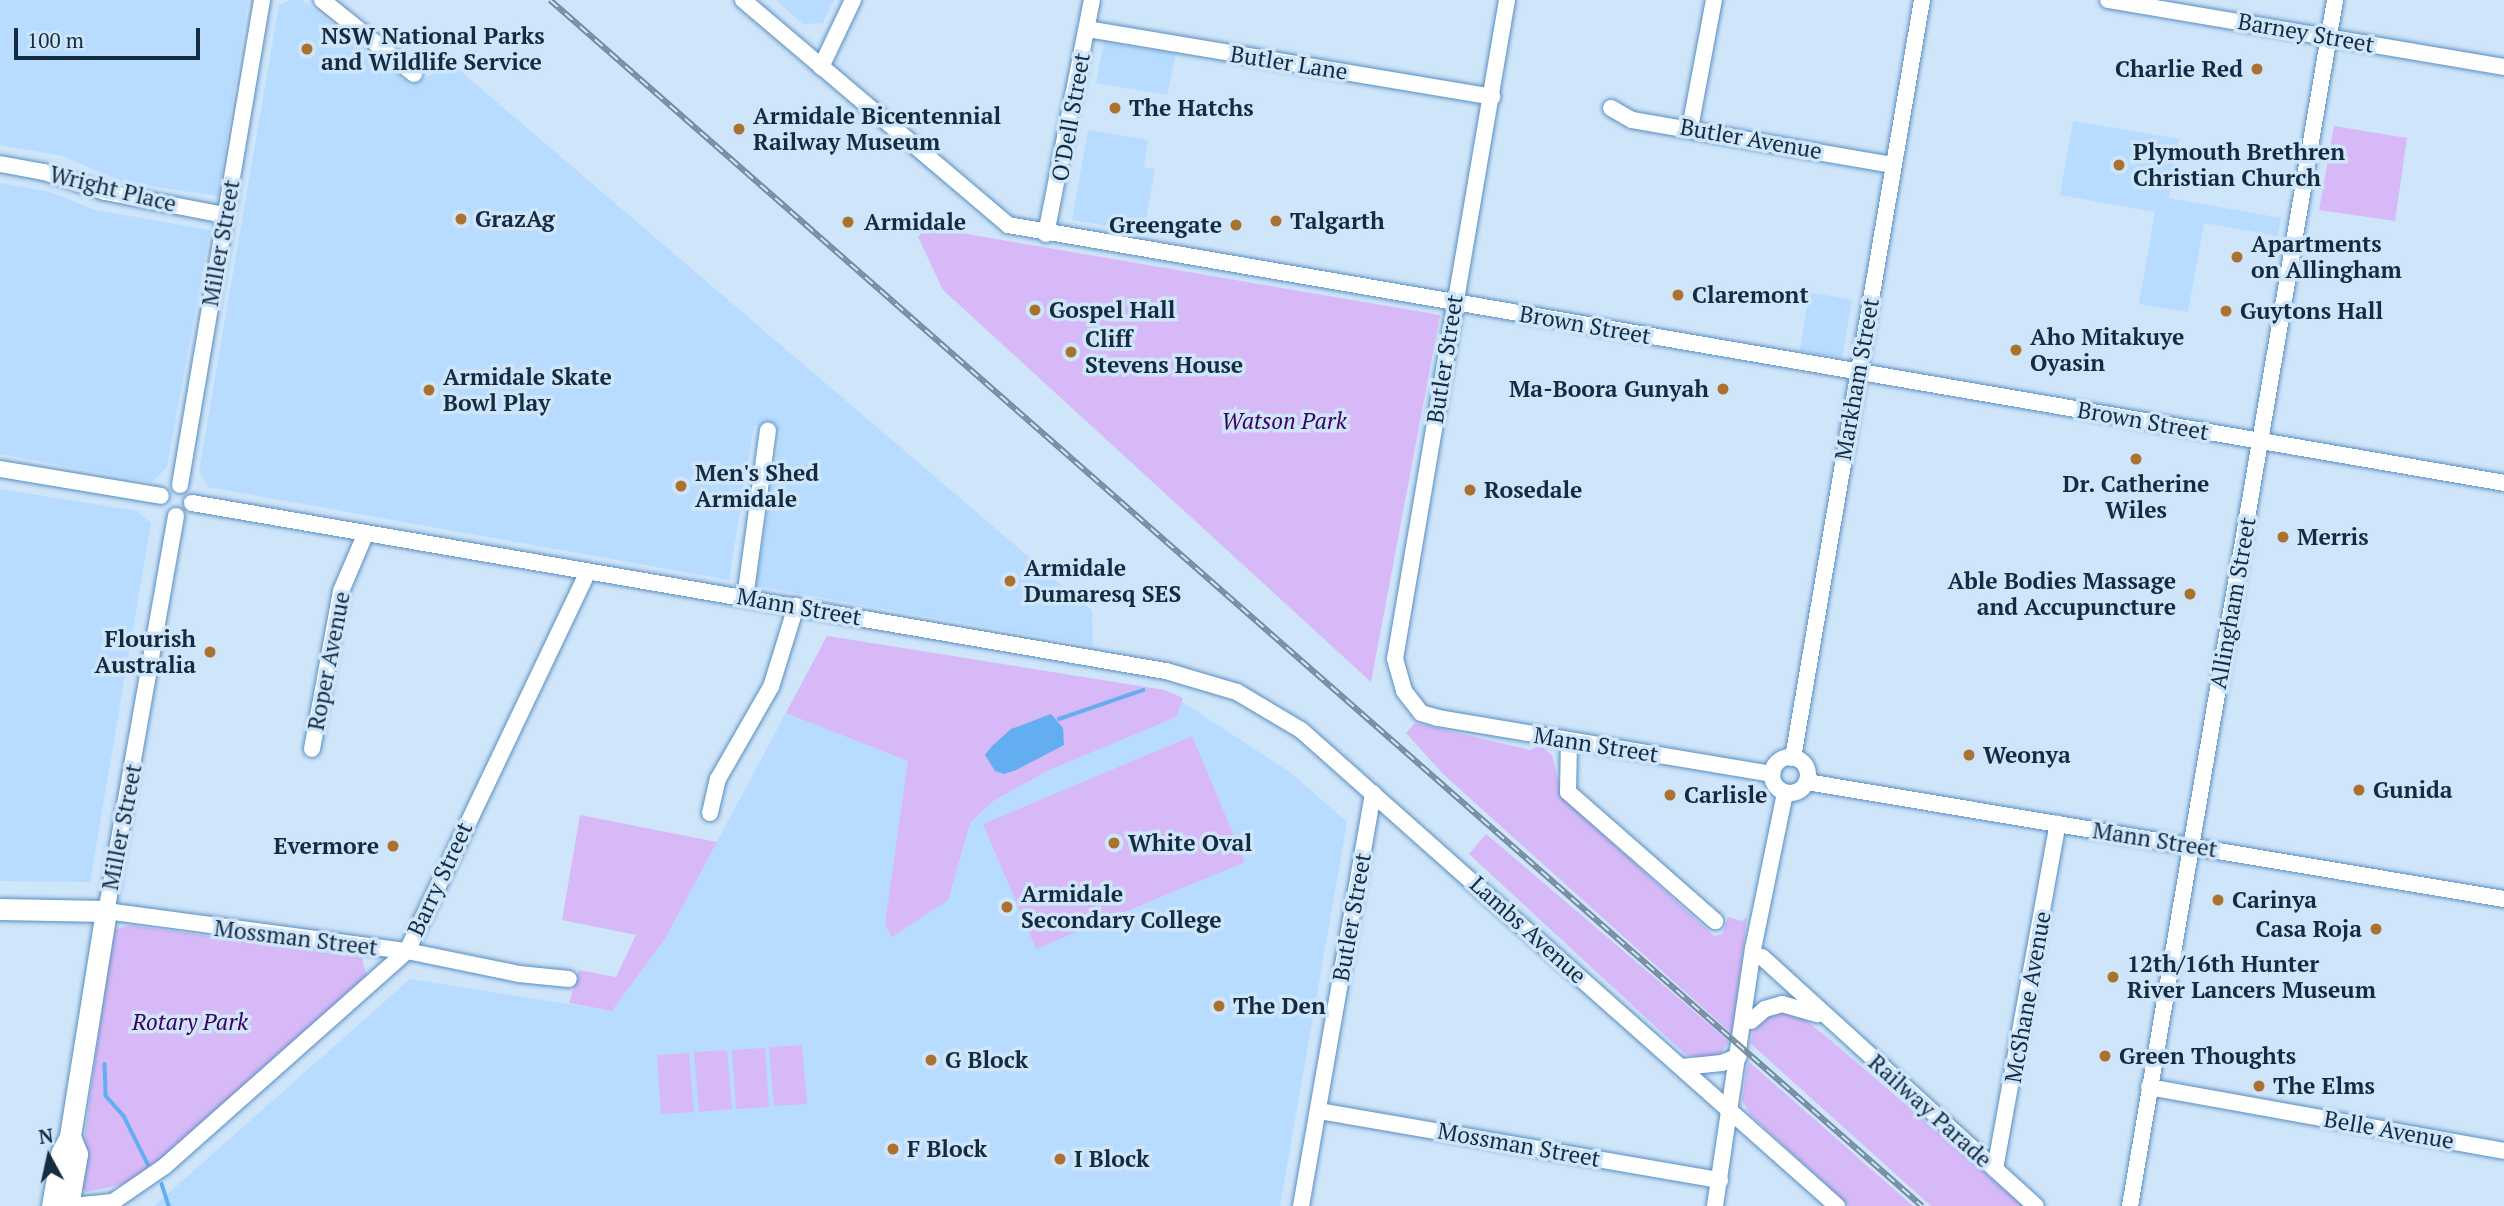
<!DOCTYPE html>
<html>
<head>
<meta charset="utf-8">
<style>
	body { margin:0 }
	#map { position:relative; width:2504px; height:1206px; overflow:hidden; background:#cfe5fa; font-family:"PT Serif",serif }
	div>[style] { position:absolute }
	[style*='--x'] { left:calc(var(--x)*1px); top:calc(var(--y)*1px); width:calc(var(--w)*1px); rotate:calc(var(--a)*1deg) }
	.built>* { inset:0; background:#b7dcff }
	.green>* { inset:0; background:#d8b9f8 }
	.water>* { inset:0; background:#62aef1 }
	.stream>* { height:3.5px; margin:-1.75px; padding:0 1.75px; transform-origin:1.75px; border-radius:1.75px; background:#62aef1 }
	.roads { filter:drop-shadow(0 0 2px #598fc0) drop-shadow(0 0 2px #598fc0) }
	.minor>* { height:16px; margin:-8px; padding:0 8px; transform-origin:8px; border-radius:8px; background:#fff }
	.minor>.ring { margin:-8px; padding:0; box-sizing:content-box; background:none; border:16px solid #fff; border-radius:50% }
	.major>* { height:21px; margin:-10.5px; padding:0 10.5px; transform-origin:10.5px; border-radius:10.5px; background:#fff }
	.rail>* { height:6px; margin-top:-3px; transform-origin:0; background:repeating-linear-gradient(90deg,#cfe5fa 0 10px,#748a9f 0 20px); box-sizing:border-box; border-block:2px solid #748a9f }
	.dots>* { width:19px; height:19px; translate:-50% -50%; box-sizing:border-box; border:4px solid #cfe5fa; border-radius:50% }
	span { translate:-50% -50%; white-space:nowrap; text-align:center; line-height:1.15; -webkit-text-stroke:7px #cfe5fa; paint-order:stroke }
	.street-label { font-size:23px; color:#152b3f }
	.poi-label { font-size:23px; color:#152b3f; font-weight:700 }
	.left { translate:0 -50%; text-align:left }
	.right { translate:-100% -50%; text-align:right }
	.park-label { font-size:23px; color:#3d0060; font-style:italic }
	.north { position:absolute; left:14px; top:1122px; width:70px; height:70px; -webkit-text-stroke:5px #cfe5fa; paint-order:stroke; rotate:352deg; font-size:19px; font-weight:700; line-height:28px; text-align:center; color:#152b3f }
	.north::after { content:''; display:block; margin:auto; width:24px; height:32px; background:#152b3f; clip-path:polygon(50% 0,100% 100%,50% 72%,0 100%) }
	.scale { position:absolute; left:14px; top:28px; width:186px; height:32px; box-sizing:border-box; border:4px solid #152b3f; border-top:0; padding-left:9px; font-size:21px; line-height:24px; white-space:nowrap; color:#152b3f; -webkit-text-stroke:5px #cfe5fa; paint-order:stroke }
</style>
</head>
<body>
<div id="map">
	<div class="built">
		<i style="clip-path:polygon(0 0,248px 0,218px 196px,123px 182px,63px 156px,0 145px)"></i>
		<i style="clip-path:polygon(290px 0,302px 0,411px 86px,451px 63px,1092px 611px,1093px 646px,756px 586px,781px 431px,754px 425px,729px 580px,208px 487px,199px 471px,279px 5px)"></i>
		<i style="clip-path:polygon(776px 0,834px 0,823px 23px,803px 24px)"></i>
		<i style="clip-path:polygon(1104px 42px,1176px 54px,1167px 95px,1096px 83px)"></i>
		<i style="clip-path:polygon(2073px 121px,2179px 139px,2169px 198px,2281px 218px,2278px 236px,2204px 223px,2188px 312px,2139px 304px,2155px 212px,2060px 195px)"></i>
		<i style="clip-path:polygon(1088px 130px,1148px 140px,1144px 167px,1155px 169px,1144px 232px,1072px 220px)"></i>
		<i style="clip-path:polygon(0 183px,50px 192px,95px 210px,210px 230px,167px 467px,152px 482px,0 454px)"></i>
		<i style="clip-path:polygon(1809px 292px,1852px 300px,1842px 358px,1800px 351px)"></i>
		<i style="clip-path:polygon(0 489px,137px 511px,151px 523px,90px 882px,0 881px)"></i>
		<i style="clip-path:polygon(827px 636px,1164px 690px,1291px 773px,1347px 822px,1280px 1206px,154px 1206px,410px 979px,612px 1011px,665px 939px)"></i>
	</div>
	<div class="green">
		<i style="clip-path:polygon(2334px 126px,2407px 138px,2395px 221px,2319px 210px)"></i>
		<i style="clip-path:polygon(926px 227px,1440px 315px,1371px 682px,943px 290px,918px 237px)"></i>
		<i style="clip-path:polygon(827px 636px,1164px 690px,1183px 698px,1176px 717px,1049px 770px,993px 801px,970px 823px,948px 900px,892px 937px,885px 924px,908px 761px,786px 713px)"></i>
		<i style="clip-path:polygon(1415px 723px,1530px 750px,1541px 746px,1552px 755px,1562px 797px,1714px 936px,1722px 934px,1728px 917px,1742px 921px,1747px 917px,1733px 1035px,1443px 774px,1406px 733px)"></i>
		<i style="clip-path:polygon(1192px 736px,1245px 862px,1036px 949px,983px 824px)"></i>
		<i style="clip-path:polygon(580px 815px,717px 842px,665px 939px,612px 1011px,569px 1003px,579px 970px,616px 977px,636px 935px,562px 920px)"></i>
		<i style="clip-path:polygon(1486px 834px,1729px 1041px,1720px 1054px,1705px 1059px,1685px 1054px,1469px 854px)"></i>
		<i style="clip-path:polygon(130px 925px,362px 958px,367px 978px,163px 1161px,130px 1183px,86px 1192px,78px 1184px,113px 930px)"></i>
		<i style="clip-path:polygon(1785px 1010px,1800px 1016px,1827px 1037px,2023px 1206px,1931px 1206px,1750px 1043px,1755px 1026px,1765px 1015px)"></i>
		<i style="clip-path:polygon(802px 1045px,807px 1104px,774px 1106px,769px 1047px)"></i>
		<i style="clip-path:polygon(765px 1048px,769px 1107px,736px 1109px,732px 1050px)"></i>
		<i style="clip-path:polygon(727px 1050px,732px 1109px,699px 1112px,694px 1052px)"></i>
		<i style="clip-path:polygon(689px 1053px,694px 1112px,661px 1114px,657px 1055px)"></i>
		<i style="clip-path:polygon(1748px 1061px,1913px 1206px,1849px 1206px,1750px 1114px,1742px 1100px)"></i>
	</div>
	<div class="water">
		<i style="clip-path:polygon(1051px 714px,1063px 728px,1064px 745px,1016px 770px,1004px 774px,995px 771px,985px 755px,992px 746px,1011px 729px)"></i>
	</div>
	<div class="stream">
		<i style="--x:1059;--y:719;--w:89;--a:-19"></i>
		<i style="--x:105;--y:1064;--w:32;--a:88"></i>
		<i style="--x:106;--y:1096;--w:27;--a:48"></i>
		<i style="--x:124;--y:1116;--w:54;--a:63.4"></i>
		<i style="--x:162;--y:1184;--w:23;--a:72"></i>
	</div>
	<div class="roads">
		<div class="minor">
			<i style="--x:322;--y:0;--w:118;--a:38.8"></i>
			<i style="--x:743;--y:0;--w:348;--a:40.3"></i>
			<i style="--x:1008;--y:225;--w:1518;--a:9.78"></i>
			<i style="--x:1507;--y:0;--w:668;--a:99.65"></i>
			<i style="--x:1395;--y:659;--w:33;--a:74"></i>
			<i style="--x:1404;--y:691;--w:28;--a:52"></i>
			<i style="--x:1421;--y:713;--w:18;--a:16"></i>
			<i style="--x:1438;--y:718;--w:339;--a:9.5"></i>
			<i style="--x:2108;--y:0;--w:402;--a:9.6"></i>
			<i style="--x:1087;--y:29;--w:411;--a:9.5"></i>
			<i style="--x:821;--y:67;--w:74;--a:-64.5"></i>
			<i style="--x:1611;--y:108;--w:24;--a:30"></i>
			<i style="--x:1632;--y:120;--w:265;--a:9.8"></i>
			<i style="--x:1690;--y:128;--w:130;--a:-79.4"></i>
			<i style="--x:0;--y:164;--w:45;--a:10.3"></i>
			<i style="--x:44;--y:172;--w:64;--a:18.2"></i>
			<i style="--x:105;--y:192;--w:122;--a:10.9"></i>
			<i style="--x:1046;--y:234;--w:238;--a:-78.9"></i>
			<i style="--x:0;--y:469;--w:163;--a:9.5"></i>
			<i style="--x:180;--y:485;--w:492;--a:-80.4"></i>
			<i style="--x:192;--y:503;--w:988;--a:9.79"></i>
			<i style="--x:1166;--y:671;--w:74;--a:16.5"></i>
			<i style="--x:1237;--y:692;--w:74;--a:30.7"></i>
			<i style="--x:1301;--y:730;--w:717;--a:41.61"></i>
			<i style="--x:176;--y:516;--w:401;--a:100"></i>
			<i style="--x:106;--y:911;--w:304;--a:7.6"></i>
			<i style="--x:407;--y:951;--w:114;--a:11.6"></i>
			<i style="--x:519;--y:974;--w:50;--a:5.7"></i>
			<i style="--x:745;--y:598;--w:169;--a:-82.2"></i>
			<i style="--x:1569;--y:741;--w:51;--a:91.1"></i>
			<i style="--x:1568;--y:792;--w:196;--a:41.3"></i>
			<i style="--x:312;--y:749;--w:161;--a:-79.6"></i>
			<i style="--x:341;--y:591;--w:61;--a:-66.8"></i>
			<i class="ring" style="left:1772px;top:757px;width:20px;height:20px"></i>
			<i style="--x:1793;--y:758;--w:769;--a:-80.34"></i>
			<i style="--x:1807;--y:782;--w:707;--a:9.53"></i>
			<i style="--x:710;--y:813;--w:35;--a:-77"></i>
			<i style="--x:718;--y:779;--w:106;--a:-60.1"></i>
			<i style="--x:771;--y:687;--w:85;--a:-72.8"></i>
			<i style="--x:1762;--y:957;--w:370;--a:42.3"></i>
			<i style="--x:1751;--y:1021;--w:18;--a:-41"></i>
			<i style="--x:1765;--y:1009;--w:18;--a:-16"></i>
			<i style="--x:1782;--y:1004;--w:37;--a:16"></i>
			<i style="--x:1682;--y:1067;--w:40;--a:-5.7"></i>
			<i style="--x:1722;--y:1063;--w:18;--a:-22"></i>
			<i style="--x:2149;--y:1087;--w:361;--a:10.2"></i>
			<i style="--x:1319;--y:1111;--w:407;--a:9.8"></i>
			<i style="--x:1995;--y:1169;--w:351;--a:-79.7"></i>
			<i style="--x:73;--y:1206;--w:37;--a:-6"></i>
			<i style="--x:107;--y:1206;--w:70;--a:-34.6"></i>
			<i style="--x:165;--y:1166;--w:324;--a:-41.6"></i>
			<i style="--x:407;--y:951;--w:420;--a:-64.5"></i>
			<i style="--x:1301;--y:1206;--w:419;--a:-80.1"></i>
			<i style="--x:1715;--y:1206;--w:260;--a:-81.6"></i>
			<i style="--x:1753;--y:949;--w:159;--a:-78.4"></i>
			<i style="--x:2130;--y:1206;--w:1223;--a:-80.35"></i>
		</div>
		<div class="major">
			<i style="--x:0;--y:909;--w:106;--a:1.1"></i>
			<i style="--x:106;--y:911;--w:229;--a:99.1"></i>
			<i style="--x:70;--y:1137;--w:19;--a:118"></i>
			<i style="--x:61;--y:1154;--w:53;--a:99.8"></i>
			<i style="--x:68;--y:1206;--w:53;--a:-80.2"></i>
			<i style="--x:77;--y:1154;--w:18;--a:-112"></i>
		</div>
	</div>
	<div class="rail">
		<i style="--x:550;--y:0;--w:1827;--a:41.32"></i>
	</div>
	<div class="dots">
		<i style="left:307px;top:49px;background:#aa712f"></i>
		<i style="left:2257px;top:69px;background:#aa712f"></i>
		<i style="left:1115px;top:108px;background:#aa712f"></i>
		<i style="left:739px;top:129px;background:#aa712f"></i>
		<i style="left:2119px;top:165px;background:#aa712f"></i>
		<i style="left:461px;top:219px;background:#aa712f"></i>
		<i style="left:1276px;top:221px;background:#aa712f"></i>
		<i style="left:848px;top:222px;background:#aa712f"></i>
		<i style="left:1236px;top:225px;background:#aa712f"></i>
		<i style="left:2237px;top:257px;background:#aa712f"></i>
		<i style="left:1678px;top:295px;background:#aa712f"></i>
		<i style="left:1035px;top:310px;background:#aa712f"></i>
		<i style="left:2226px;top:311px;background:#aa712f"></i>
		<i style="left:2016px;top:350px;background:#aa712f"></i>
		<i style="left:1071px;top:352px;background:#aa712f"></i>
		<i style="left:1723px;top:389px;background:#aa712f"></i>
		<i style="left:429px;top:390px;background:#aa712f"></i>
		<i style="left:2136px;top:459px;background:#aa712f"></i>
		<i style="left:681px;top:486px;background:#aa712f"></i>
		<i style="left:1470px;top:490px;background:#aa712f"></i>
		<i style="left:2283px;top:537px;background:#aa712f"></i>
		<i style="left:1010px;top:581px;background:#aa712f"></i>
		<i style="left:2190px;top:594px;background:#aa712f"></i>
		<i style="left:210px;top:652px;background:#aa712f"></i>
		<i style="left:1969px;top:755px;background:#aa712f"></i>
		<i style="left:2359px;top:790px;background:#aa712f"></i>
		<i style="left:1670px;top:795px;background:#aa712f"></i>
		<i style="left:1114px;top:843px;background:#aa712f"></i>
		<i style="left:393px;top:846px;background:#aa712f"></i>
		<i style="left:2218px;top:900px;background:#aa712f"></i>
		<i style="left:1007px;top:907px;background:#aa712f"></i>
		<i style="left:2376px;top:929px;background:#aa712f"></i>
		<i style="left:2113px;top:977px;background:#aa712f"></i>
		<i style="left:1219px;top:1006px;background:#aa712f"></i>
		<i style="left:2105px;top:1056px;background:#aa712f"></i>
		<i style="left:931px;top:1060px;background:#aa712f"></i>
		<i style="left:2259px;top:1086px;background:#aa712f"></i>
		<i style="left:893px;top:1149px;background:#aa712f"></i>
		<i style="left:1060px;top:1159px;background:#aa712f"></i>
	</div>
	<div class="street-label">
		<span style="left:2306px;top:33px;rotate:10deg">Barney Street</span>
		<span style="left:1289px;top:63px;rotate:9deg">Butler Lane</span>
		<span style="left:1071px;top:117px;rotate:-80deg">O'Dell Street</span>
		<span style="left:1751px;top:139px;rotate:10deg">Butler Avenue</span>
		<span style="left:113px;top:189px;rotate:14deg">Wright Place</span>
		<span style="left:221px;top:243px;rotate:-80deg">Miller Street</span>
		<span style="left:1585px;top:325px;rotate:10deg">Brown Street</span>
		<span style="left:1445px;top:359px;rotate:-81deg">Butler Street</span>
		<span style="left:1857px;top:379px;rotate:-80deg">Markham Street</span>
		<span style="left:2143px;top:421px;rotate:10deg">Brown Street</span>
		<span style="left:2233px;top:603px;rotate:-80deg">Allingham Street</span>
		<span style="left:799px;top:607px;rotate:10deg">Mann Street</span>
		<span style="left:329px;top:661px;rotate:-79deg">Roper Avenue</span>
		<span style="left:1596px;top:745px;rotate:9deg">Mann Street</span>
		<span style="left:122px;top:827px;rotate:-79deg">Miller Street</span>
		<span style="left:2155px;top:840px;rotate:9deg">Mann Street</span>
		<span style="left:440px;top:879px;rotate:-65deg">Barry Street</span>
		<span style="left:1352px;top:917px;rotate:-80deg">Butler Street</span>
		<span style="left:1528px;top:930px;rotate:42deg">Lambs Avenue</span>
		<span style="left:296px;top:938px;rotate:7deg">Mossman Street</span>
		<span style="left:2028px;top:997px;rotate:-80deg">McShane Avenue</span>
		<span style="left:1930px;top:1111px;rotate:42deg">Railway Parade</span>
		<span style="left:2389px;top:1130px;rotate:10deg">Belle Avenue</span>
		<span style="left:1519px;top:1145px;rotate:10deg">Mossman Street</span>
	</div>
	<div class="poi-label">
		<span class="left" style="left:321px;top:49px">NSW National Parks<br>and Wildlife Service</span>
		<span class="right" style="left:2243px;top:69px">Charlie Red</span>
		<span class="left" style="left:1129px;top:108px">The Hatchs</span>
		<span class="left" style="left:753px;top:129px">Armidale Bicentennial<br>Railway Museum</span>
		<span class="left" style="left:2133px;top:165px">Plymouth Brethren<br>Christian Church</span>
		<span class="left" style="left:475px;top:219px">GrazAg</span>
		<span class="left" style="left:1290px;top:221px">Talgarth</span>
		<span class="left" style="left:864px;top:222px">Armidale</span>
		<span class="right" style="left:1222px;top:225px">Greengate</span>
		<span class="left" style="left:2251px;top:257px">Apartments<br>on Allingham</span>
		<span class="left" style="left:1692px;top:295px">Claremont</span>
		<span class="left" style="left:1049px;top:310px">Gospel Hall</span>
		<span class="left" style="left:2240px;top:311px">Guytons Hall</span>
		<span class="left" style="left:2030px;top:350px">Aho Mitakuye<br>Oyasin</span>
		<span class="left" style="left:1085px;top:352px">Cliff<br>Stevens House</span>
		<span class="left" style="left:443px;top:390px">Armidale Skate<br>Bowl Play</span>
		<span class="right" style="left:1709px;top:389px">Ma-Boora Gunyah</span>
		<span class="left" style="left:695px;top:486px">Men's Shed<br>Armidale</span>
		<span style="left:2136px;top:497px">Dr. Catherine<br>Wiles</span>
		<span class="left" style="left:1484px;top:490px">Rosedale</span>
		<span class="left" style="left:2297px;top:537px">Merris</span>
		<span class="left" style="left:1024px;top:581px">Armidale<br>Dumaresq SES</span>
		<span class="right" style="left:2176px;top:594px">Able Bodies Massage<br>and Accupuncture</span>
		<span class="right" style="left:196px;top:652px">Flourish<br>Australia</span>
		<span class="left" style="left:1983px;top:755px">Weonya</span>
		<span class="left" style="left:2373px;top:790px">Gunida</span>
		<span class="left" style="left:1684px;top:795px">Carlisle</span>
		<span class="left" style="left:1128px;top:843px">White Oval</span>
		<span class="right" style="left:379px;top:846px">Evermore</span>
		<span class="left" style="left:1021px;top:907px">Armidale<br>Secondary College</span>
		<span class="left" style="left:2232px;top:900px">Carinya</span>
		<span class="right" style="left:2362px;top:929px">Casa Roja</span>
		<span class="left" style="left:2127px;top:977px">12th/16th Hunter<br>River Lancers Museum</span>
		<span class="left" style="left:1233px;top:1006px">The Den</span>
		<span class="left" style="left:2119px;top:1056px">Green Thoughts</span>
		<span class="left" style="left:945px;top:1060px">G Block</span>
		<span class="left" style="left:2273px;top:1086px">The Elms</span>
		<span class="left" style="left:907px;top:1149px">F Block</span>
		<span class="left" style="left:1074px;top:1159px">I Block</span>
	</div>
	<div class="park-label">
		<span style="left:1284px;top:421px">Watson Park</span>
		<span style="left:190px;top:1022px">Rotary Park</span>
	</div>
	<div class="north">N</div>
	<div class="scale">100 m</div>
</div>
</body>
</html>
